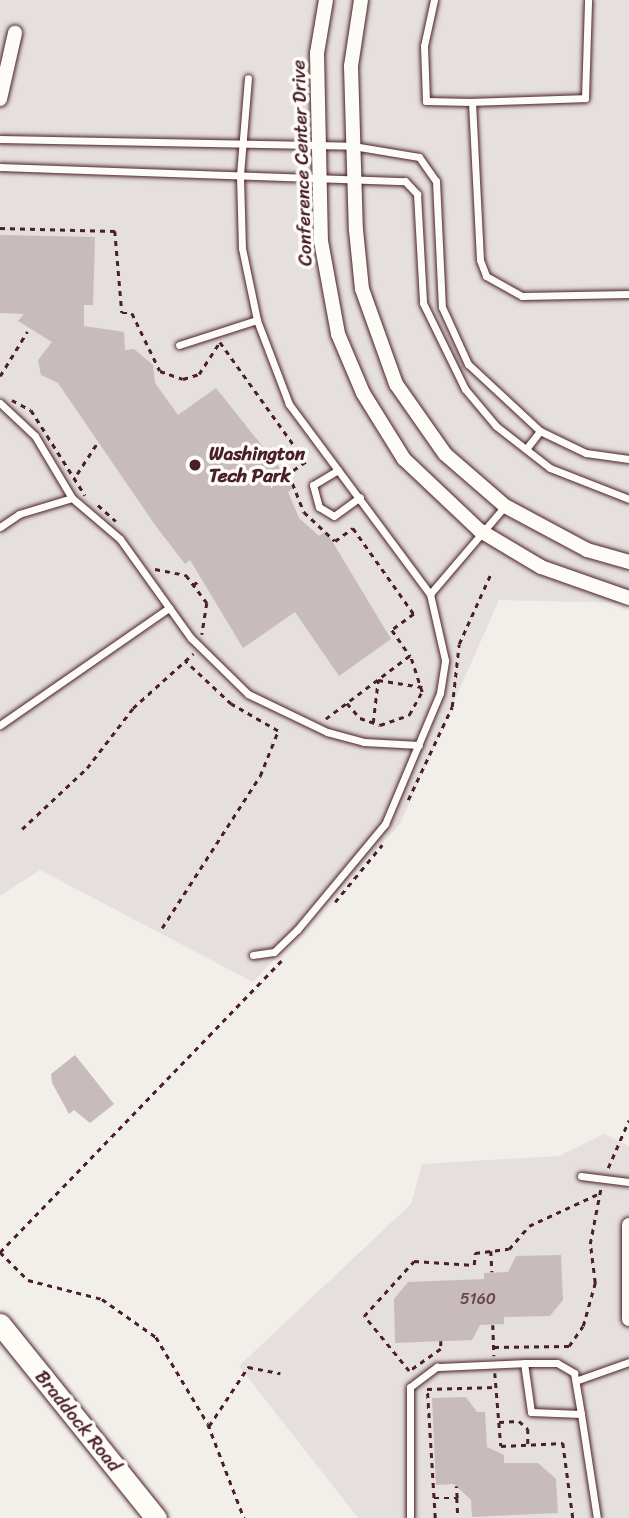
<!DOCTYPE html>
<html>
<head>
<meta charset="utf-8">
<style>
	body { margin:0 }
	#map { position:relative; width:629px; height:1518px; overflow:hidden; background:#f2efeb; font-family:Sriracha,sans-serif }
	div>[style] { position:absolute }
	[style*='--x'] { left:calc(var(--x)*1px); top:calc(var(--y)*1px); width:calc(var(--w)*1px); rotate:calc(var(--a)*1deg) }
	.built>* { inset:0; background:#e5dfdd }
	.building>* { inset:0; background:#c8bbbb }
	.path>* { height:2.5px; margin-top:-1.25px; transform-origin:0; background:repeating-linear-gradient(90deg,#4a1f2b 0 5px,transparent 0 10px) }
	.roads { filter:drop-shadow(0 0 2px #4a1f2b) drop-shadow(0 0 2px #4a1f2b) }
	.service>* { height:7px; margin:-3.5px; padding:0 3.5px; transform-origin:3.5px; border-radius:3.5px; background:#fdfcf7 }
	.minor>* { height:14px; margin:-7px; padding:0 7px; transform-origin:7px; border-radius:7px; background:#fdfcf7 }
	.primary>* { height:21px; margin:-10.5px; padding:0 10.5px; transform-origin:10.5px; border-radius:10.5px; background:#fdfcf7 }
	.dots>* { width:19px; height:19px; translate:-50% -50%; box-sizing:border-box; border:4px solid #fdfcf7; border-radius:50% }
	span { translate:-50% -50%; white-space:nowrap; text-align:center; line-height:1.15; -webkit-text-stroke:7px #fdfcf7; paint-order:stroke }
	.number-label { font-size:16px; color:#6a464f }
	.number-label span { -webkit-text-stroke-width:0 }
	.street-label { font-size:19px; color:#4a1f2b }
	.poi-label { font-size:19px; color:#4a1f2b; font-weight:700 }
	.left { translate:0 -50%; text-align:left }
</style>
</head>
<body>
<div id="map">
	<div class="built">
		<i style="clip-path:polygon(0 0,629px 0,629px 603px,499px 600px,400px 824px,253px 982px,40px 870px,0 896px)"></i>
		<i style="clip-path:polygon(604px 1134px,629px 1146px,629px 1518px,358px 1518px,239px 1366px,411px 1204px,422px 1164px,559px 1156px)"></i>
	</div>
	<div class="building">
		<i style="clip-path:polygon(0 235px,95px 237px,93px 305px,84px 305px,84px 326px,124px 332px,125px 350px,134px 349px,153px 365px,155px 383px,178px 415px,216px 388px,295px 487px,288px 492px,299px 518px,319px 536px,326px 531px,391px 639px,339px 676px,295px 612px,243px 648px,190px 560px,185px 564px,155px 525px,58px 383px,41px 375px,38px 360px,52px 342px,18px 321px,24px 314px,0 313px)"></i>
		<i style="clip-path:polygon(75px 1055px,114px 1104px,90px 1123px,74px 1110px,69px 1114px,52px 1083px,51px 1074px)"></i>
		<i style="clip-path:polygon(561px 1255px,563px 1300px,550px 1316px,504px 1317px,504px 1324px,480px 1325px,472px 1340px,395px 1343px,394px 1299px,408px 1282px,484px 1279px,484px 1273px,508px 1272px,516px 1256px)"></i>
		<i style="clip-path:polygon(466px 1397px,477px 1412px,485px 1412px,487px 1447px,504px 1455px,504px 1463px,538px 1463px,556px 1479px,558px 1513px,472px 1517px,471px 1500px,454px 1484px,436px 1485px,432px 1398px)"></i>
	</div>
	<div class="path">
		<i style="--x:0;--y:228;--w:115;--a:1.5"></i>
		<i style="--x:115;--y:231;--w:82;--a:85.1"></i>
		<i style="--x:122;--y:313;--w:10;--a:0"></i>
		<i style="--x:132;--y:313;--w:64;--a:64.2"></i>
		<i style="--x:160;--y:371;--w:24;--a:19"></i>
		<i style="--x:183;--y:379;--w:17;--a:-17"></i>
		<i style="--x:199;--y:374;--w:38;--a:-57"></i>
		<i style="--x:220;--y:342;--w:148;--a:54.4"></i>
		<i style="--x:306;--y:462;--w:21;--a:145"></i>
		<i style="--x:289;--y:474;--w:41;--a:68.5"></i>
		<i style="--x:304;--y:512;--w:42;--a:43.1"></i>
		<i style="--x:335;--y:541;--w:22;--a:-36"></i>
		<i style="--x:353;--y:528;--w:105;--a:54.7"></i>
		<i style="--x:414;--y:614;--w:27;--a:144"></i>
		<i style="--x:392;--y:630;--w:32;--a:55"></i>
		<i style="--x:410;--y:656;--w:105;--a:143.1"></i>
		<i style="--x:0;--y:376;--w:52;--a:-58.5"></i>
		<i style="--x:12;--y:400;--w:21;--a:28"></i>
		<i style="--x:31;--y:410;--w:101;--a:57.6"></i>
		<i style="--x:77;--y:474;--w:37;--a:-57"></i>
		<i style="--x:98;--y:505;--w:24;--a:42"></i>
		<i style="--x:155;--y:569;--w:32;--a:11"></i>
		<i style="--x:186;--y:575;--w:35;--a:53"></i>
		<i style="--x:207;--y:603;--w:32;--a:99"></i>
		<i style="--x:193;--y:585;--w:9;--a:-36"></i>
		<i style="--x:347;--y:703;--w:20;--a:49"></i>
		<i style="--x:360;--y:718;--w:21;--a:19"></i>
		<i style="--x:380;--y:725;--w:31;--a:-19"></i>
		<i style="--x:409;--y:715;--w:26;--a:-61"></i>
		<i style="--x:422;--y:692;--w:38;--a:-108"></i>
		<i style="--x:373;--y:723;--w:43;--a:-83.4"></i>
		<i style="--x:378;--y:680;--w:45;--a:9"></i>
		<i style="--x:408;--y:800;--w:103;--a:-64.7"></i>
		<i style="--x:452;--y:707;--w:63;--a:-83.7"></i>
		<i style="--x:459;--y:644;--w:78;--a:-65.7"></i>
		<i style="--x:22;--y:829;--w:89;--a:-43.2"></i>
		<i style="--x:87;--y:768;--w:76;--a:-52.5"></i>
		<i style="--x:133;--y:708;--w:81;--a:-42"></i>
		<i style="--x:335;--y:902;--w:74;--a:-50.5"></i>
		<i style="--x:162;--y:928;--w:181;--a:-57.2"></i>
		<i style="--x:260;--y:776;--w:48;--a:-68.2"></i>
		<i style="--x:278;--y:731;--w:54;--a:-150.1"></i>
		<i style="--x:231;--y:704;--w:63;--a:-136.9"></i>
		<i style="--x:608;--y:1168;--w:52;--a:-66.4"></i>
		<i style="--x:491;--y:1251;--w:21;--a:87"></i>
		<i style="--x:0;--y:1252;--w:405;--a:-46"></i>
		<i style="--x:0;--y:1252;--w:40;--a:45"></i>
		<i style="--x:28;--y:1280;--w:76;--a:14.4"></i>
		<i style="--x:102;--y:1299;--w:66;--a:35.1"></i>
		<i style="--x:156;--y:1337;--w:101;--a:59.1"></i>
		<i style="--x:208;--y:1424;--w:101;--a:69"></i>
		<i style="--x:493;--y:1325;--w:31;--a:88"></i>
		<i style="--x:441;--y:1341;--w:8;--a:90"></i>
		<i style="--x:441;--y:1349;--w:39;--a:145"></i>
		<i style="--x:409;--y:1371;--w:71;--a:-129.3"></i>
		<i style="--x:364;--y:1316;--w:74;--a:-47.7"></i>
		<i style="--x:414;--y:1261;--w:60;--a:3.8"></i>
		<i style="--x:474;--y:1265;--w:12;--a:-85"></i>
		<i style="--x:475;--y:1253;--w:34;--a:-7"></i>
		<i style="--x:509;--y:1249;--w:30;--a:-49"></i>
		<i style="--x:529;--y:1226;--w:78;--a:-24.9"></i>
		<i style="--x:494;--y:1347;--w:75;--a:-0.8"></i>
		<i style="--x:569;--y:1346;--w:24;--a:-55"></i>
		<i style="--x:583;--y:1326;--w:45;--a:-74.4"></i>
		<i style="--x:595;--y:1283;--w:39;--a:-97"></i>
		<i style="--x:590;--y:1244;--w:58;--a:-79.1"></i>
		<i style="--x:495;--y:1373;--w:73;--a:85.3"></i>
		<i style="--x:501;--y:1446;--w:62;--a:-2.8"></i>
		<i style="--x:563;--y:1443;--w:76;--a:82.4"></i>
		<i style="--x:499;--y:1422;--w:20;--a:-3"></i>
		<i style="--x:519;--y:1421;--w:12;--a:42"></i>
		<i style="--x:528;--y:1429;--w:16;--a:90"></i>
		<i style="--x:209;--y:1426;--w:71;--a:-56.5"></i>
		<i style="--x:248;--y:1367;--w:33;--a:11"></i>
		<i style="--x:434;--y:1498;--w:23;--a:0"></i>
		<i style="--x:457;--y:1498;--w:12;--a:-95"></i>
		<i style="--x:457;--y:1498;--w:20;--a:87"></i>
		<i style="--x:435;--y:1518;--w:129;--a:-93.5"></i>
		<i style="--x:427;--y:1389;--w:69;--a:-1.7"></i>
	</div>
	<div class="roads">
		<div class="service">
			<i style="--x:434;--y:0;--w:47;--a:102.3"></i>
			<i style="--x:424;--y:46;--w:55;--a:87.9"></i>
			<i style="--x:426;--y:101;--w:46;--a:1.2"></i>
			<i style="--x:472;--y:102;--w:158;--a:87.1"></i>
			<i style="--x:480;--y:260;--w:17;--a:69"></i>
			<i style="--x:486;--y:276;--w:41;--a:29.1"></i>
			<i style="--x:522;--y:296;--w:107;--a:-1.1"></i>
			<i style="--x:472;--y:102;--w:113;--a:-2"></i>
			<i style="--x:585;--y:98;--w:98;--a:-88.2"></i>
			<i style="--x:0;--y:139;--w:353;--a:1.1"></i>
			<i style="--x:353;--y:146;--w:67;--a:9.5"></i>
			<i style="--x:419;--y:157;--w:29;--a:55"></i>
			<i style="--x:436;--y:181;--w:126;--a:87.3"></i>
			<i style="--x:442;--y:307;--w:63;--a:65.5"></i>
			<i style="--x:468;--y:364;--w:98;--a:42.9"></i>
			<i style="--x:540;--y:431;--w:51;--a:25.6"></i>
			<i style="--x:586;--y:453;--w:43;--a:7.9"></i>
			<i style="--x:0;--y:167;--w:405;--a:2"></i>
			<i style="--x:405;--y:181;--w:18;--a:47"></i>
			<i style="--x:417;--y:194;--w:109;--a:86.8"></i>
			<i style="--x:423;--y:303;--w:96;--a:64"></i>
			<i style="--x:465;--y:389;--w:48;--a:50"></i>
			<i style="--x:496;--y:426;--w:68;--a:37.9"></i>
			<i style="--x:550;--y:468;--w:85;--a:21.4"></i>
			<i style="--x:179;--y:345;--w:82;--a:-17.8"></i>
			<i style="--x:257;--y:320;--w:74;--a:-101.8"></i>
			<i style="--x:242;--y:248;--w:73;--a:-91.6"></i>
			<i style="--x:240;--y:175;--w:97;--a:-85.3"></i>
			<i style="--x:0;--y:403;--w:48;--a:43.3"></i>
			<i style="--x:35;--y:436;--w:72;--a:59.2"></i>
			<i style="--x:72;--y:498;--w:63;--a:40.5"></i>
			<i style="--x:120;--y:539;--w:122;--a:54.4"></i>
			<i style="--x:191;--y:638;--w:80;--a:44.5"></i>
			<i style="--x:248;--y:694;--w:88;--a:25.7"></i>
			<i style="--x:327;--y:732;--w:38;--a:15"></i>
			<i style="--x:364;--y:742;--w:55;--a:3.1"></i>
			<i style="--x:526;--y:449;--w:23;--a:-52"></i>
			<i style="--x:338;--y:470;--w:29;--a:149"></i>
			<i style="--x:313;--y:485;--w:23;--a:75"></i>
			<i style="--x:319;--y:507;--w:17;--a:31"></i>
			<i style="--x:334;--y:516;--w:32;--a:-36"></i>
			<i style="--x:0;--y:527;--w:23;--a:-34"></i>
			<i style="--x:19;--y:514;--w:55;--a:-16.8"></i>
			<i style="--x:430;--y:594;--w:116;--a:-49.6"></i>
			<i style="--x:0;--y:725;--w:206;--a:-34.7"></i>
			<i style="--x:253;--y:955;--w:21;--a:-8"></i>
			<i style="--x:274;--y:952;--w:32;--a:-44"></i>
			<i style="--x:297;--y:930;--w:138;--a:-50.3"></i>
			<i style="--x:385;--y:824;--w:142;--a:-67.2"></i>
			<i style="--x:440;--y:693;--w:33;--a:-81"></i>
			<i style="--x:445;--y:660;--w:68;--a:-102.8"></i>
			<i style="--x:430;--y:594;--w:237;--a:-126.6"></i>
			<i style="--x:289;--y:404;--w:90;--a:-110.9"></i>
			<i style="--x:581;--y:1176;--w:48;--a:7.1"></i>
			<i style="--x:524;--y:1363;--w:33;--a:0"></i>
			<i style="--x:557;--y:1363;--w:20;--a:30"></i>
			<i style="--x:574;--y:1373;--w:42;--a:80.3"></i>
			<i style="--x:581;--y:1414;--w:50;--a:-177.7"></i>
			<i style="--x:531;--y:1412;--w:49;--a:-98.1"></i>
			<i style="--x:578;--y:1380;--w:54;--a:-19.4"></i>
			<i style="--x:581;--y:1414;--w:105;--a:81.3"></i>
			<i style="--x:410;--y:1518;--w:131;--a:-90"></i>
			<i style="--x:410;--y:1387;--w:34;--a:-37"></i>
			<i style="--x:437;--y:1367;--w:87;--a:-2.6"></i>
		</div>
		<div class="minor">
			<i style="--x:326;--y:0;--w:54;--a:99.6"></i>
			<i style="--x:317;--y:53;--w:188;--a:88.8"></i>
			<i style="--x:321;--y:241;--w:95;--a:79.6"></i>
			<i style="--x:338;--y:334;--w:64;--a:67"></i>
			<i style="--x:363;--y:393;--w:78;--a:58.2"></i>
			<i style="--x:404;--y:459;--w:103;--a:43.4"></i>
			<i style="--x:479;--y:530;--w:72;--a:30.8"></i>
			<i style="--x:541;--y:567;--w:93;--a:19.4"></i>
			<i style="--x:361;--y:0;--w:67;--a:98.6"></i>
			<i style="--x:351;--y:66;--w:164;--a:88.3"></i>
			<i style="--x:356;--y:230;--w:59;--a:84.2"></i>
			<i style="--x:362;--y:289;--w:101;--a:70.3"></i>
			<i style="--x:396;--y:384;--w:85;--a:55"></i>
			<i style="--x:445;--y:454;--w:79;--a:40.9"></i>
			<i style="--x:505;--y:506;--w:93;--a:28.2"></i>
			<i style="--x:587;--y:550;--w:44;--a:15.9"></i>
			<i style="--x:0;--y:99;--w:68;--a:-77.2"></i>
			<i style="--x:629;--y:1225;--w:94;--a:90"></i>
		</div>
		<div class="primary">
			<i style="--x:0;--y:1324;--w:249;--a:51.2"></i>
		</div>
	</div>
	<div class="dots">
		<i style="left:195px;top:465px;background:#4a1f2b"></i>
	</div>
	<div class="number-label">
		<span style="left:478px;top:1299px">5160</span>
	</div>
	<div class="street-label">
		<span style="left:302px;top:163px;rotate:-92deg">Conference Center Drive</span>
		<span style="left:78px;top:1421px;rotate:51deg">Braddock Road</span>
	</div>
	<div class="poi-label">
		<span class="left" style="left:209px;top:465px">Washington<br>Tech Park</span>
	</div>
</div>
</body>
</html>
